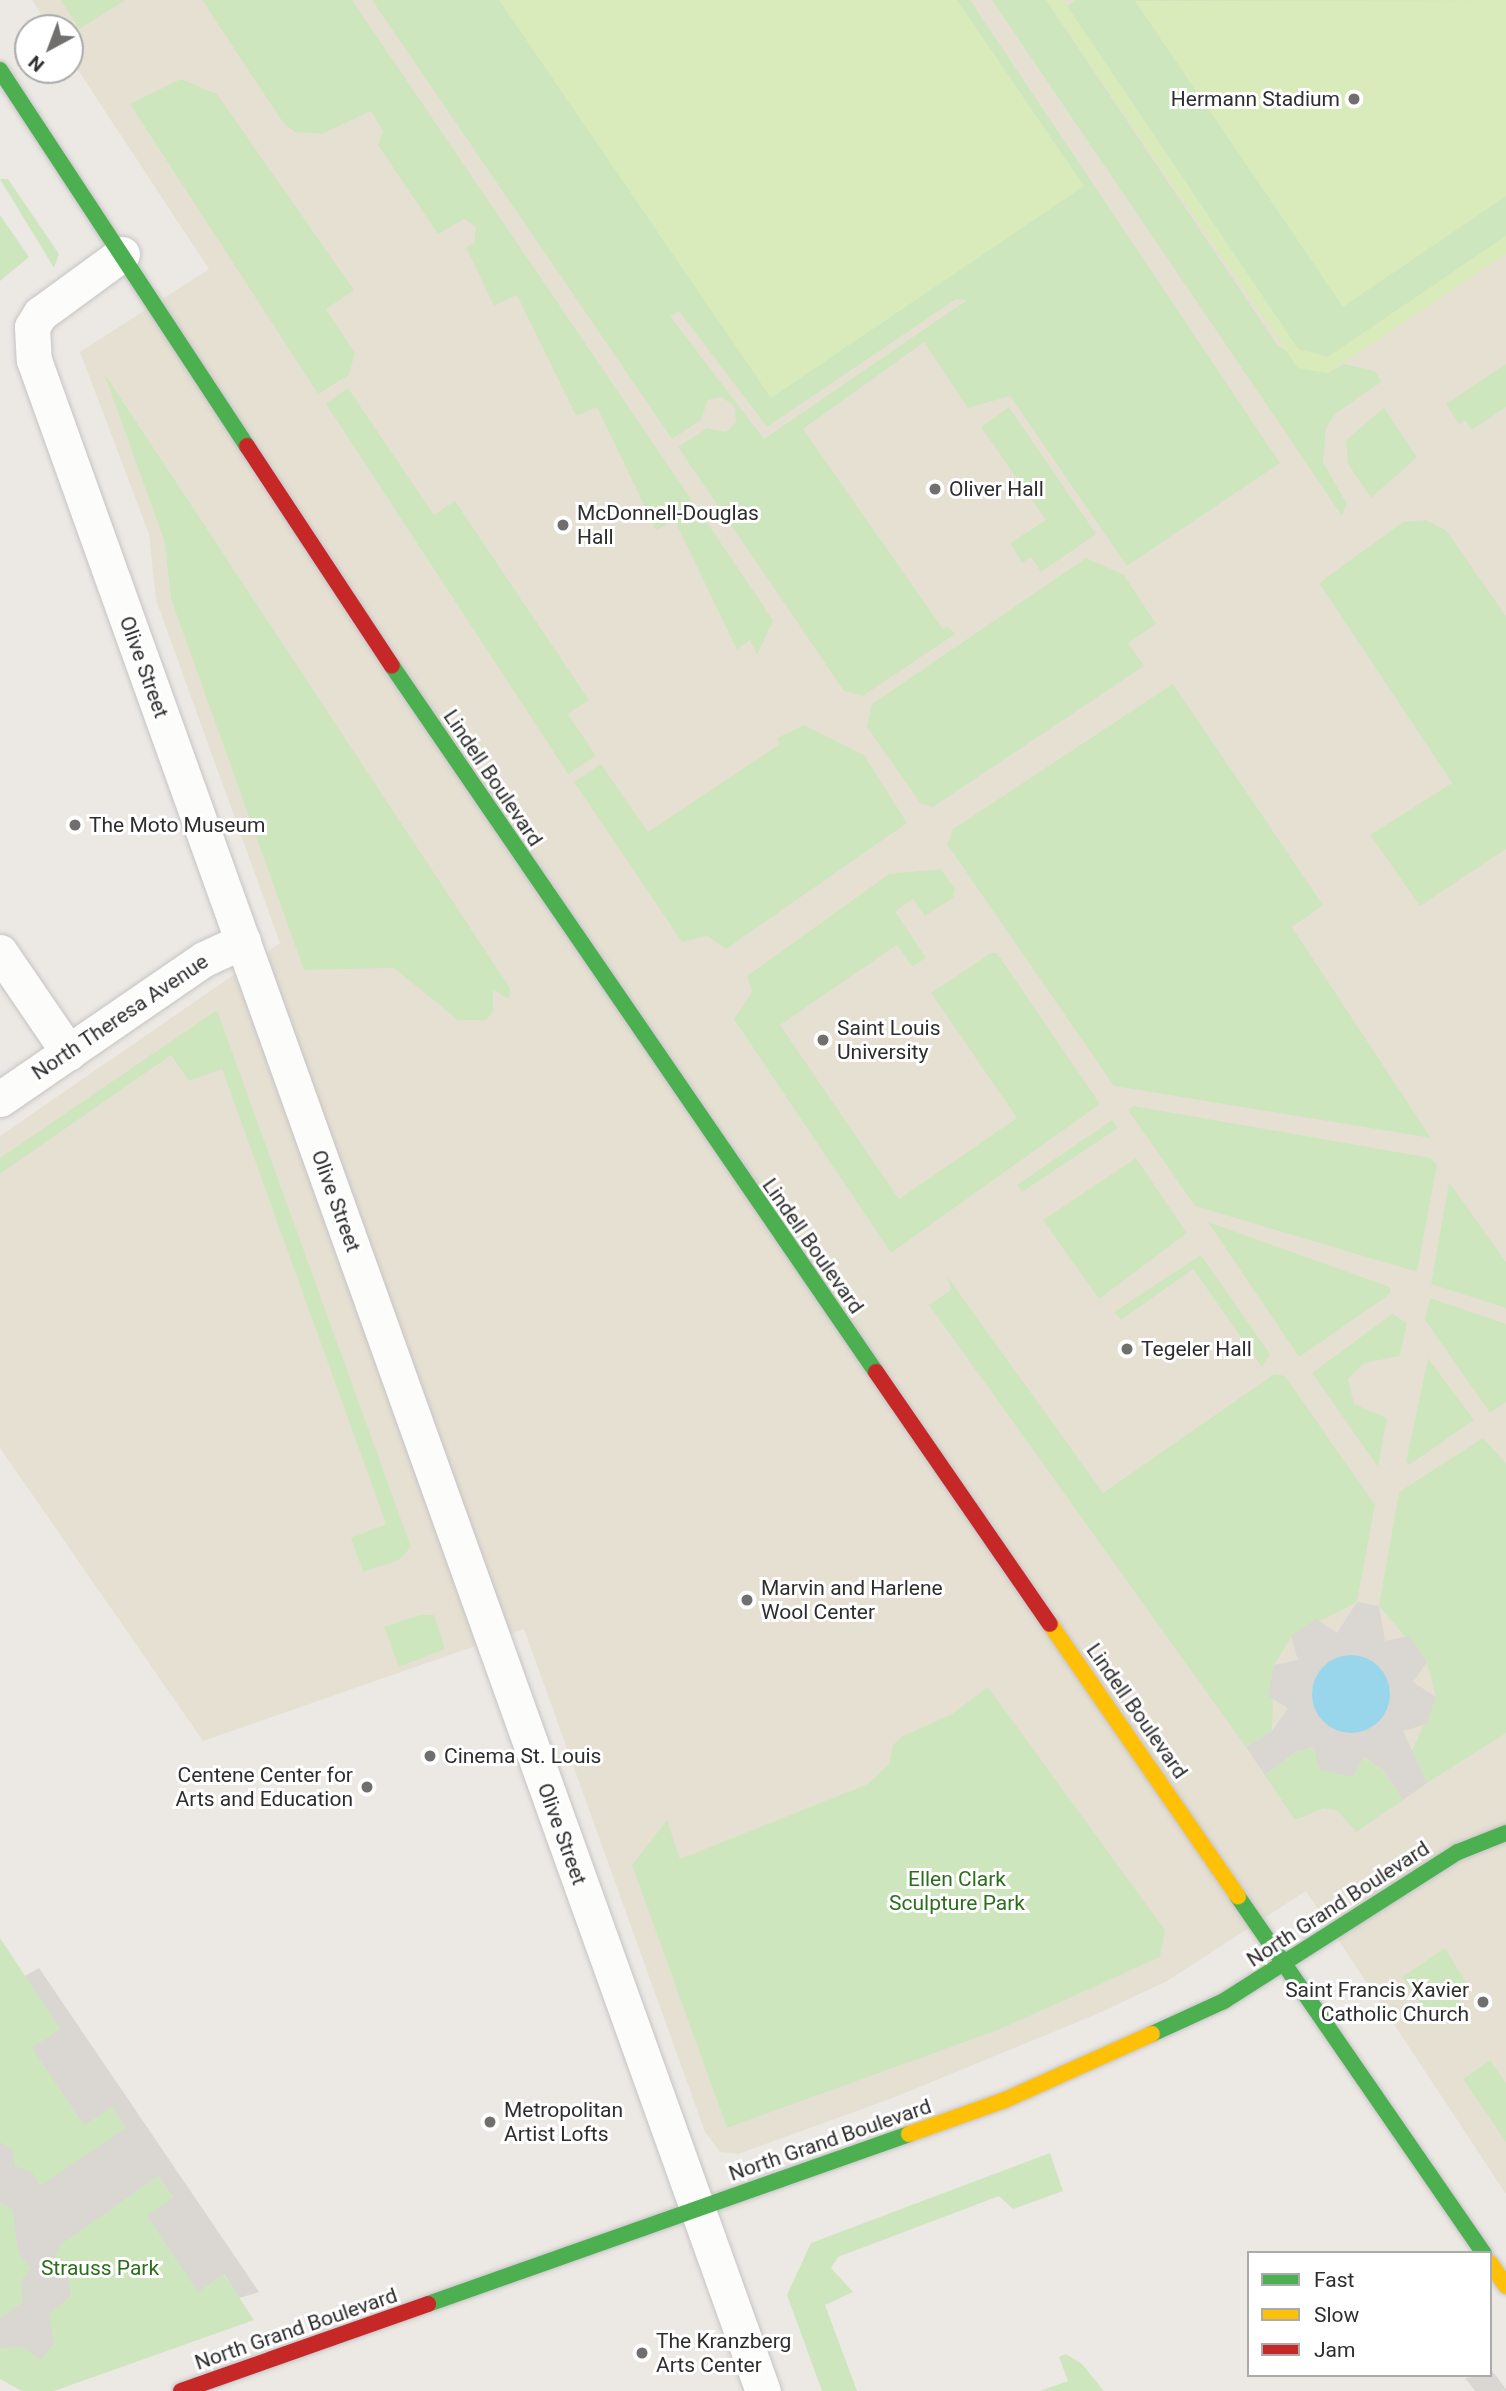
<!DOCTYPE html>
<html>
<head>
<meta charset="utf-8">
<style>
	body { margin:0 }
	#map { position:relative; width:1506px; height:2391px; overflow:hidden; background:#ece8e4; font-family:Roboto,sans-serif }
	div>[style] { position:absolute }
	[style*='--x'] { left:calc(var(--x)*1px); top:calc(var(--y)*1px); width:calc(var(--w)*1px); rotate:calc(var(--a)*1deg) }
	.education>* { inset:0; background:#e6e0d3 }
	.green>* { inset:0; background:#cee6be }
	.pitch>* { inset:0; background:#d9eabb }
	.plaza>* { inset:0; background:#dad6d2 }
	.water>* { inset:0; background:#99d6ec }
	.round { border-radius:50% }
	.roads { filter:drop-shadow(0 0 2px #c5c4c5) drop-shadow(0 0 2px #c5c4c5) }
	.street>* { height:35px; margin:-17.5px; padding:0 17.5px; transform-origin:17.5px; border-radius:17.5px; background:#fcfcfb }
	.fast>* { height:16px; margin:-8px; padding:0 8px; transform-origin:8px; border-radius:8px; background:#4caf50 }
	.slow>* { height:16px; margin:-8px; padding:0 8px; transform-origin:8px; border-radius:8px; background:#ffc107 }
	.jam>* { height:16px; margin:-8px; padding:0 8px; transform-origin:8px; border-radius:8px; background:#c62828 }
	.dots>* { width:19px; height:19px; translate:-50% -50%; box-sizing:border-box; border:4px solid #fff; border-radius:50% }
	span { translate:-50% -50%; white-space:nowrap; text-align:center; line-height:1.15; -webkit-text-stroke:6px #fff; paint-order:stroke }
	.poi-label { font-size:21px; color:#2e2e2e }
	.right { translate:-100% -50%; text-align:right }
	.left { translate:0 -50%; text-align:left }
	.street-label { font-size:21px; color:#2e2e2e }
	.park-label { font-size:21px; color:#2c6e1b }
	.legend { position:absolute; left:1247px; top:2251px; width:245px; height:126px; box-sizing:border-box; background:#fff; border:2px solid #ababab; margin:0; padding:9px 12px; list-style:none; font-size:21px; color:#2e2e2e }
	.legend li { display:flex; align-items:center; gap:14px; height:35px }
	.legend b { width:35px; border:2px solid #ababab }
	.north { position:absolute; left:14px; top:14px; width:70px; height:70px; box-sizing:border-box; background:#fff; border:2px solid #ababab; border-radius:50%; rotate:221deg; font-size:19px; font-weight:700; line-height:28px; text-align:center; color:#2e2e2e }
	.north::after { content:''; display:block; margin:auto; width:24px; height:32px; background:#706f6e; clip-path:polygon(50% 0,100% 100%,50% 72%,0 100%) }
</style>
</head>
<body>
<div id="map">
	<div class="education">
		<i style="clip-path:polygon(32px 0,1506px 0,1506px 2194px,1306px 1891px,1167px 1981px,1097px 2014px,890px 2099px,738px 2154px,720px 2152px,705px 2132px,524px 1629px,203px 1741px,0 1448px,0 1136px,280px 943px,156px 600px,149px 534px,80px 352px,209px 269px,70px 58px,70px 28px,50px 28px)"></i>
	</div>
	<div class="green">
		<i style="clip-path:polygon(61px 0,126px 0,79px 29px)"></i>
		<i style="clip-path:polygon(202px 0,352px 0,761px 602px,773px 621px,757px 655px,750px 640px,737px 650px,675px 521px,656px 530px,597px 407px,576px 416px,517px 295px,494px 306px,466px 247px,474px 243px,476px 227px,464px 219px,438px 234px,378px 145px,383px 131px,371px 111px,322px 134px,295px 132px,284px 124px)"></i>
		<i style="clip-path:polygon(evenodd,372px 0,970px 0,1280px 463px,1127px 566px,1010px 396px,968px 408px,924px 342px,803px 429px,943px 629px,948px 626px,955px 634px,863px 696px,844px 691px,678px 447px,707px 428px,726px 432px,736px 422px,735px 407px,722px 397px,708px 400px,701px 420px,672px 439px,372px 0,956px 299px,967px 300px,764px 439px,670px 316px,679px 311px,767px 427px,956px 299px)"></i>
		<i style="clip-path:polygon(992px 0,1046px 0,1278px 346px,1328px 373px,1344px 364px,1375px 371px,1381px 382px,1335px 414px,1326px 429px,1323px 462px,1347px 504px,1342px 516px)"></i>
		<i style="clip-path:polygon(1076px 0,1506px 0,1506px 236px,1328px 357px,1298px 349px,1067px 6px)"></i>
		<i style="clip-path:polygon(181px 79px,217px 94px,354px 290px,326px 309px,355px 353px,349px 375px,318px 394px,130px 104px)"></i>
		<i style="clip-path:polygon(0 179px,8px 179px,59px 254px,54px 268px)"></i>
		<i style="clip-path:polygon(0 215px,29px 257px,0 281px)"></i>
		<i style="clip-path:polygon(1506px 364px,1506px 407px,1472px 430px,1465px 420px,1459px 424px,1446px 404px)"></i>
		<i style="clip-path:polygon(104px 373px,510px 988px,509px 999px,493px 990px,493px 1011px,486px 1020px,458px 1020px,394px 968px,304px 970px,171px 599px,165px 543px)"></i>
		<i style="clip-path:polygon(348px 388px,434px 515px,455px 501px,589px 700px,568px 714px,596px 756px,568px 774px,326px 404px)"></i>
		<i style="clip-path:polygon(1009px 407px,1096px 534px,1041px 572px,1031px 557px,1022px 563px,1010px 543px,1046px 520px,981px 427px)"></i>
		<i style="clip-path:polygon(1384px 408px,1417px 457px,1371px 498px,1348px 464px,1346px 440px)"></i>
		<i style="clip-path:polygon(1425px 520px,1446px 530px,1506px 616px,1506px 849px,1420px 906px,1370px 835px,1452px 783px,1319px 583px,1403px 522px)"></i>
		<i style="clip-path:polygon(1086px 558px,1124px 575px,1156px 624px,1128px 643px,1144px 666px,933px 807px,921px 804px,867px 727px,872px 704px)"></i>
		<i style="clip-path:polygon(1173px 684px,1323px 905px,1292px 927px,1431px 1138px,1114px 1086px,947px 844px,953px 829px)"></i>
		<i style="clip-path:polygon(804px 725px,864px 755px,907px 823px,726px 949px,707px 936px,682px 942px,574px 782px,601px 764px,648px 832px,780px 744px,777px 738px)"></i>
		<i style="clip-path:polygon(941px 869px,955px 889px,953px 898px,925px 916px,913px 899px,895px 911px,926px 958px,912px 966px,897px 945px,780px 1025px,899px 1199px,1017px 1118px,931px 993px,991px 953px,997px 953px,1100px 1104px,891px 1253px,734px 1019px,752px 992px,747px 976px,889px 874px)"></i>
		<i style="clip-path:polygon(217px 1010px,411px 1547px,399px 1560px,363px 1572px,351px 1538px,386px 1524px,222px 1069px,189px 1081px,171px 1055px,0 1174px,0 1158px)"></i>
		<i style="clip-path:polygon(1134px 1106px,1431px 1158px,1437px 1165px,1417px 1272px,1195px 1206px,1128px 1110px)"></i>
		<i style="clip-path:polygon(1112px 1120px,1118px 1128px,1022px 1192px,1017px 1185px)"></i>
		<i style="clip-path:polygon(1136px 1158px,1187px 1233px,1099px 1299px,1043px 1220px)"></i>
		<i style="clip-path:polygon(1449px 1182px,1506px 1262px,1506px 1308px,1431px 1284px)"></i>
		<i style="clip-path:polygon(1208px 1222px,1390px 1287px,1390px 1294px,1299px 1357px)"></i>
		<i style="clip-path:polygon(1201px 1255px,1270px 1354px,1262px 1367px,1193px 1269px,1121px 1320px,1114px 1312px)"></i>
		<i style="clip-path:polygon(947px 1276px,1103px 1493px,1274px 1374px,1285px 1376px,1375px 1505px,1357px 1602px,1292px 1636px,1274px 1665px,1272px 1731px,1246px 1747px,929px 1305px,951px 1290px)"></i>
		<i style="clip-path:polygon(1430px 1298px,1506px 1324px,1506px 1402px,1490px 1413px,1425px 1320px)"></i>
		<i style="clip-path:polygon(1392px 1314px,1407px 1323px,1400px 1356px,1364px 1363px,1348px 1379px,1354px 1404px,1387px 1418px,1378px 1467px,1312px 1373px)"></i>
		<i style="clip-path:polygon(1428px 1358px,1474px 1420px,1409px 1465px,1406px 1462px)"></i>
		<i style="clip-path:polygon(1483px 1438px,1506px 1463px,1506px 1733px,1427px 1783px,1410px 1755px,1436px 1697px,1427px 1662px,1379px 1606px,1399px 1492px)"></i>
		<i style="clip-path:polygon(420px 1615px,434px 1615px,445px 1649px,399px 1667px,384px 1627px)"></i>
		<i style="clip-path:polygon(988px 1687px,1165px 1930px,1160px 1957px,998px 2030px,727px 2128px,632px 1865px,667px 1820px,680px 1859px,868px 1784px,889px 1764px,893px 1745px,903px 1736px,952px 1714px)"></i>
		<i style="clip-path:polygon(1315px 1747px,1363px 1757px,1383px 1770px,1403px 1800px,1356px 1832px,1338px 1811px,1324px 1808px,1295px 1820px,1265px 1775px,1295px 1752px)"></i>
		<i style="clip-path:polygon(0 1938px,126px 2128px,254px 2320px,54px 2391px,22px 2391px,0 2379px)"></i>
		<i style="clip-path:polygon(1445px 1948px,1465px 1981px,1457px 1997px,1462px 2007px,1435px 2024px,1402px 1977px)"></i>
		<i style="clip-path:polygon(1490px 2060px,1506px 2083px,1506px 2142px,1463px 2079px)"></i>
		<i style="clip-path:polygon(1050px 2153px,1063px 2191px,1013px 2209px,999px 2196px,838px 2257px,831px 2268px,853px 2292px,825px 2305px,857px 2391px,822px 2391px,787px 2295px,811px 2243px)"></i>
		<i style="clip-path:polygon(1066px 2354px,1082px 2364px,1104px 2391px,1040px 2391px,1068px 2381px,1059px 2357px)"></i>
	</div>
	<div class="pitch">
		<i style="clip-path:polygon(499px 0,957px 0,1084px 186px,771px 398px)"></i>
		<i style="clip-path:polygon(1046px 0,1063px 0,1298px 349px,1328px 357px,1506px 236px,1506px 254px,1328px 373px,1298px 368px)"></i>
		<i style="clip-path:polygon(1506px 0,1506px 196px,1343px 307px,1135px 1px)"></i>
	</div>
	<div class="plaza">
		<i style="clip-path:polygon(evenodd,1357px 1602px,1379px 1606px,1385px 1641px,1409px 1636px,1427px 1662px,1413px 1682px,1436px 1697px,1427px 1724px,1403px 1731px,1427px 1783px,1403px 1800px,1383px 1770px,1364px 1757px,1352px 1777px,1320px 1770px,1314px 1747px,1295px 1752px,1265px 1775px,1246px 1747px,1272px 1731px,1288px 1708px,1268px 1696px,1274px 1665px,1298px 1660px,1291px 1636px,1316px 1619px,1337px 1633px,1357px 1602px,1336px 1658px,1388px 1706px,1374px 1726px,1316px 1676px,1336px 1658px)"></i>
		<i style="clip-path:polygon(39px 1968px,259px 2292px,239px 2298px,224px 2274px,198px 2292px,147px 2216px,173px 2198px,158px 2176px,60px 2245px,52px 2264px,68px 2276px,71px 2295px,49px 2315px,54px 2343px,40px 2360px,21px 2346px,0 2348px,0 2318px,23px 2302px,21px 2281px,31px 2268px,18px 2252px,13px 2210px,0 2202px,0 2142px,13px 2150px,15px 2166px,32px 2172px,40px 2186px,126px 2128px,112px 2107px,84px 2125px,32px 2048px,60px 2029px,25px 1976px)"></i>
		<i style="clip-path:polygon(1490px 2368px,1506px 2389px,1506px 2391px,1475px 2391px,1465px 2378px,1490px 2375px)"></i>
	</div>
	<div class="water">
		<i class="round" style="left:1312px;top:1655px;width:78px;height:78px"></i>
	</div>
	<div class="roads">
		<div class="street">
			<i style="--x:122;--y:254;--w:102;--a:143.8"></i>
			<i style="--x:40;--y:314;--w:15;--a:122"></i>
			<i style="--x:32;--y:327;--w:33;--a:87"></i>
			<i style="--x:34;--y:360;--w:2158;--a:70.26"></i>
			<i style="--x:0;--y:952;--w:122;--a:55.7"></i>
			<i style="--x:0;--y:1099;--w:247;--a:-34.5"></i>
			<i style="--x:204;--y:959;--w:43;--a:-24.8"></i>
		</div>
		<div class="fast">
			<i style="--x:0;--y:70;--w:450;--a:56.7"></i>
			<i style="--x:392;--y:666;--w:856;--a:55.57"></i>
			<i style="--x:1238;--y:1897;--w:433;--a:55.4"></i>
			<i style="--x:1152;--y:2034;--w:79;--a:-24.6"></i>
			<i style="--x:1224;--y:2001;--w:277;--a:-32.5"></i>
			<i style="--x:1458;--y:1852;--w:52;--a:-21.6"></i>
			<i style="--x:428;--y:2304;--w:510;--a:-19.46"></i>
		</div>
		<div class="slow">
			<i style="--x:1050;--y:1624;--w:331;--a:55.4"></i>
			<i style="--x:909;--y:2134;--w:102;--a:-19.5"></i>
			<i style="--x:1005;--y:2100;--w:161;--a:-24.2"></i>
			<i style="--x:1490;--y:2263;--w:28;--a:55"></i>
		</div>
		<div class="jam">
			<i style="--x:247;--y:446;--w:263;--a:56.6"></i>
			<i style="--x:876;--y:1372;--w:306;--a:55.4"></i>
			<i style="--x:181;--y:2391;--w:262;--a:-19.4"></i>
		</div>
	</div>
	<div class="dots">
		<i style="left:1354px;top:99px;background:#706f6e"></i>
		<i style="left:935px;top:489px;background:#706f6e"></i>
		<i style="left:563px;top:525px;background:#706f6e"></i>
		<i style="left:75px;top:825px;background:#706f6e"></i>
		<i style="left:823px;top:1040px;background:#706f6e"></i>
		<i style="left:1127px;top:1349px;background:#706f6e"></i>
		<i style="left:747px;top:1600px;background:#706f6e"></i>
		<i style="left:430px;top:1756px;background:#706f6e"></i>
		<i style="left:367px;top:1787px;background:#706f6e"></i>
		<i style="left:1483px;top:2002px;background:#706f6e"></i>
		<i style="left:490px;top:2122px;background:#706f6e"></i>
		<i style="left:642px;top:2353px;background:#706f6e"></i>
	</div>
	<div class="poi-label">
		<span class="right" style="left:1340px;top:99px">Hermann Stadium</span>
		<span class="left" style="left:949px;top:489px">Oliver Hall</span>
		<span class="left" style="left:577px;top:525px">McDonnell-Douglas<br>Hall</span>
		<span class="left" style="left:89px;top:825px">The Moto Museum</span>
		<span class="left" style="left:837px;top:1040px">Saint Louis<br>University</span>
		<span class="left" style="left:1141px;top:1349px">Tegeler Hall</span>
		<span class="left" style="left:761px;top:1600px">Marvin and Harlene<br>Wool Center</span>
		<span class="left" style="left:444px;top:1756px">Cinema St. Louis</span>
		<span class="right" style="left:353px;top:1787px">Centene Center for<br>Arts and Education</span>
		<span class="right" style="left:1469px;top:2002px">Saint Francis Xavier<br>Catholic Church</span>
		<span class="left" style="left:504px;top:2122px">Metropolitan<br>Artist Lofts</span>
		<span class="left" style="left:656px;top:2353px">The Kranzberg<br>Arts Center</span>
	</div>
	<div class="street-label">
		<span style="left:144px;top:667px;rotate:70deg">Olive Street</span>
		<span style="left:493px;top:778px;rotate:56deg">Lindell Boulevard</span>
		<span style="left:120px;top:1017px;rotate:-34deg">North Theresa Avenue</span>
		<span style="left:336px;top:1201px;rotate:70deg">Olive Street</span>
		<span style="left:813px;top:1246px;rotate:55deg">Lindell Boulevard</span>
		<span style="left:1137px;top:1711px;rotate:55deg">Lindell Boulevard</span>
		<span style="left:562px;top:1834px;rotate:70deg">Olive Street</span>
		<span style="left:1338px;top:1904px;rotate:-33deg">North Grand Boulevard</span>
		<span style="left:830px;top:2140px;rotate:-19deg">North Grand Boulevard</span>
		<span style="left:296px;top:2329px;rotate:-19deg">North Grand Boulevard</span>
	</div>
	<div class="park-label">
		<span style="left:957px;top:1891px">Ellen Clark<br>Sculpture Park</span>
		<span style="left:100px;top:2268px">Strauss Park</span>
	</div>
	<ul class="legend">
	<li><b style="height:9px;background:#4caf50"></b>Fast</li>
	<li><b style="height:9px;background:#ffc107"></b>Slow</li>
	<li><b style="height:9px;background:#c62828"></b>Jam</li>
	</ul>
	<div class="north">N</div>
</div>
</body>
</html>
